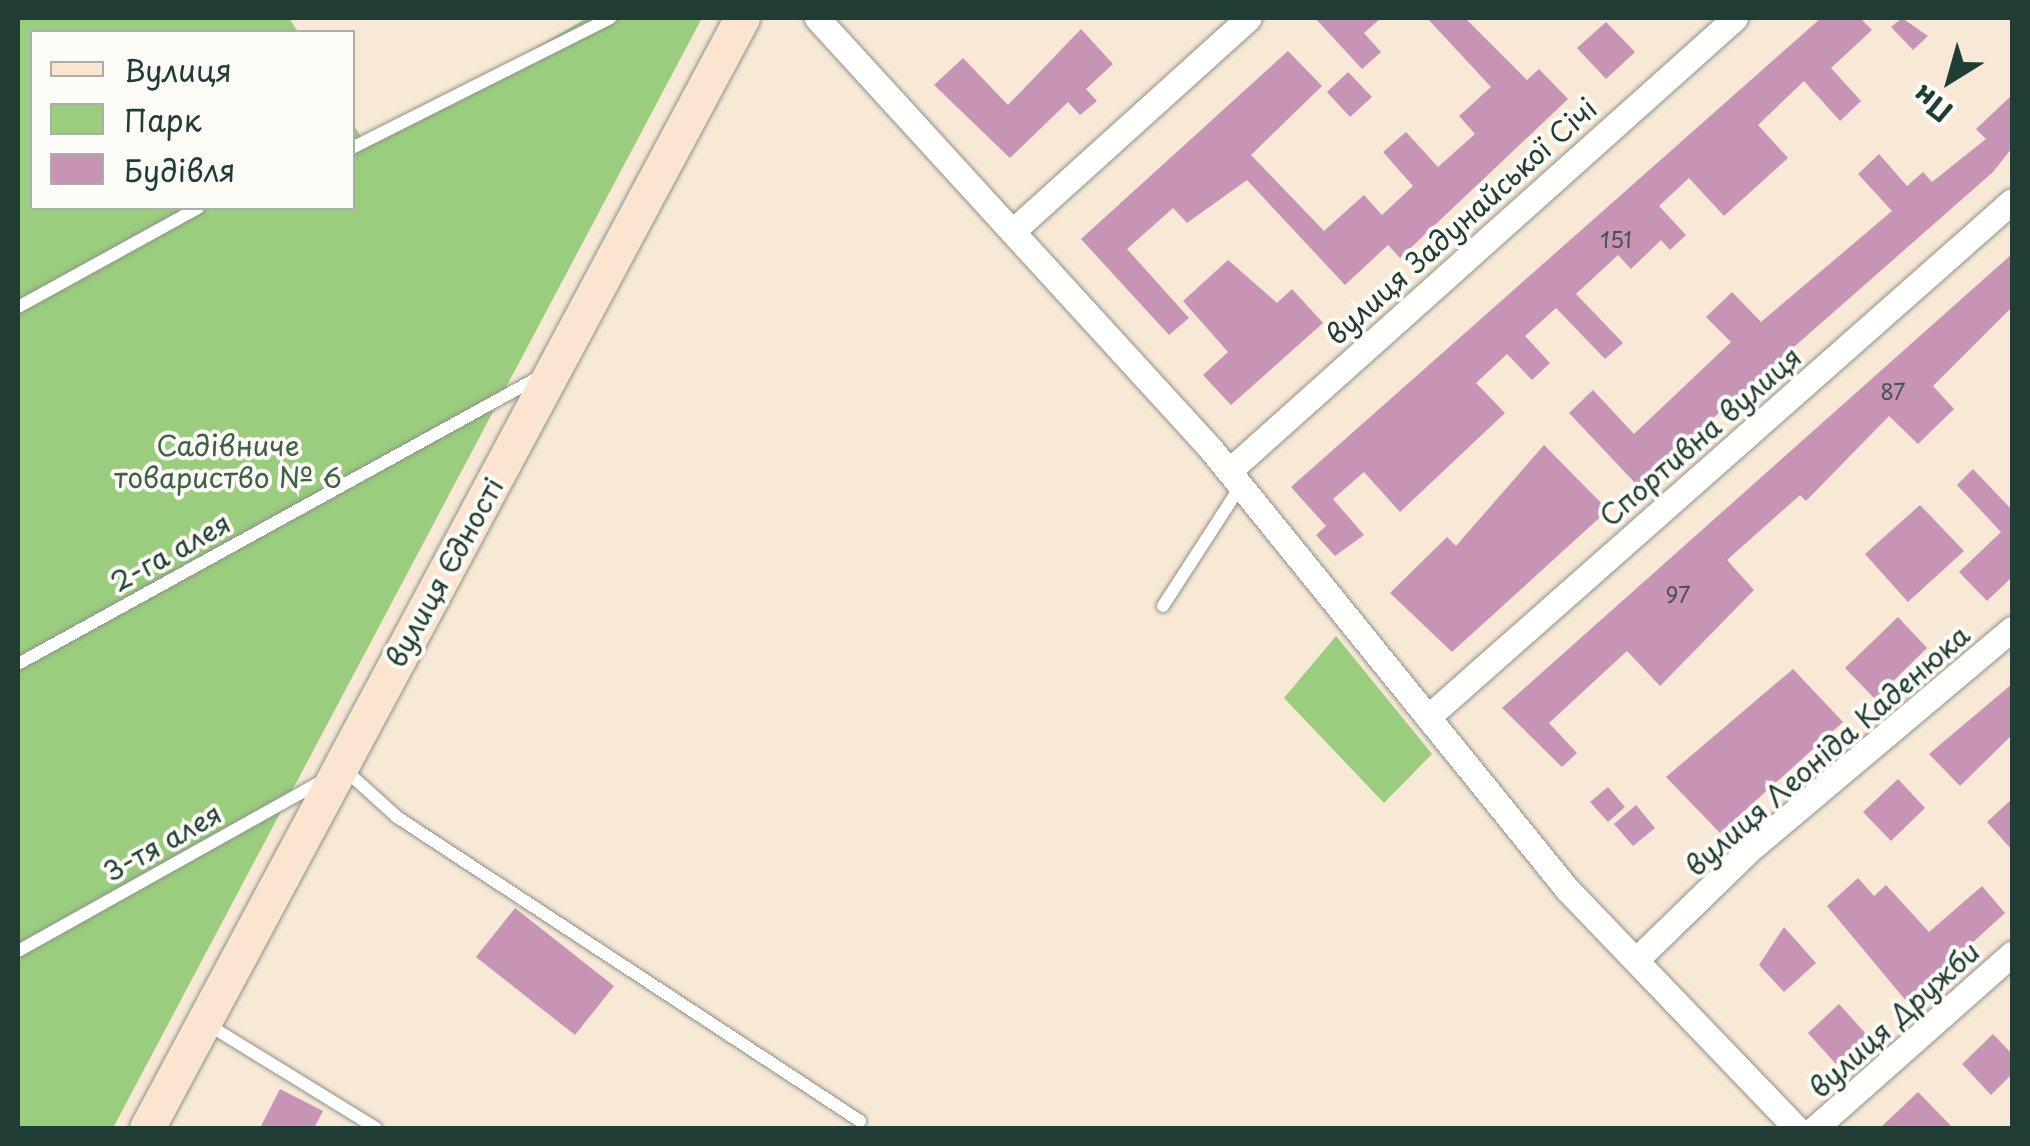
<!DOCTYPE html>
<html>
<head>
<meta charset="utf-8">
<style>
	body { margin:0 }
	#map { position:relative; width:2030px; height:1146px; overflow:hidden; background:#f8e9d7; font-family:"Playpen Sans",sans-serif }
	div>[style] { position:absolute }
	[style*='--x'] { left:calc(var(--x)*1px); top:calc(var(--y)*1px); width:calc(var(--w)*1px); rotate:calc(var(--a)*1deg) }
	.green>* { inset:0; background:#9acd7e }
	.building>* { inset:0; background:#c794b5 }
	.roads { filter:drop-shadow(0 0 2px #8c9386) drop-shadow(0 0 2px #8c9386) }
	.service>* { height:12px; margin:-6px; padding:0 6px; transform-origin:6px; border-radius:6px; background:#fff }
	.minor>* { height:25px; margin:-12.5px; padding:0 12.5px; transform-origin:12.5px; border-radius:12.5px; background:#fff }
	.secondary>* { height:35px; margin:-17.5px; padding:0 17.5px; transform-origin:17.5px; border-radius:17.5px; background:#fce5d0 }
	span { translate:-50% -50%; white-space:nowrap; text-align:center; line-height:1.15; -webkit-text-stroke:8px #fdfcf7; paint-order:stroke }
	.number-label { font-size:22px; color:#495354 }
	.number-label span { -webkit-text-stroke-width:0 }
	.street-label { font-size:28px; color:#1f3d34 }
	.park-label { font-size:28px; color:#3e6146 }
	.frame { position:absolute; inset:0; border:20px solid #1f3d34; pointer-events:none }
	.legend { position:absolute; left:30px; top:30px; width:325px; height:180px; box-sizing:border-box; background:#fdfcf7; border:2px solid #a4b0a9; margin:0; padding:12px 18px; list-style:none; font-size:30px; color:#1f3d34 }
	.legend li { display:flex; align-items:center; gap:20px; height:50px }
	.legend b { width:50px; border:2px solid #a4b0a9 }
	.north { position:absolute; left:1900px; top:30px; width:100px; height:100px; -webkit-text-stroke:8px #fdfcf7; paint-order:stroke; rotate:217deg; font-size:28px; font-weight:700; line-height:40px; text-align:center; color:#1f3d34 }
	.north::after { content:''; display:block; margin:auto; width:35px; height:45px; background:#1f3d34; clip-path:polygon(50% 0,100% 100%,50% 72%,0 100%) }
</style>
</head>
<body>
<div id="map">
	<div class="green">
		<i style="clip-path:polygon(18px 18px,289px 18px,298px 32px,32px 32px,32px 208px,352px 208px,353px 124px,367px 146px,587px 18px,702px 18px,113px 1128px,18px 1128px)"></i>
		<i style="clip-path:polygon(1336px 636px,1432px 754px,1384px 803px,1284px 698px)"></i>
	</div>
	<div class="building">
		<i style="clip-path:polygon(1315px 18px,1381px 18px,1364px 33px,1381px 52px,1362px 69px)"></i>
		<i style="clip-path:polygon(1427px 18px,1465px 18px,1527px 80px,1539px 69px,1568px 99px,1400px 258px,1388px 245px,1345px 285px,1247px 180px,1187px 223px,1173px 208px,1127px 249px,1189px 318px,1169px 335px,1081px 239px,1288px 51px,1322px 86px,1251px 155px,1324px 231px,1364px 195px,1382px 215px,1413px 186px,1383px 152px,1406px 132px,1438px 167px,1475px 134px,1459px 116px,1491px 87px)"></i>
		<i style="clip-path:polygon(1821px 18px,1860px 18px,1872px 30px,1831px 68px,1861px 101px,1840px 121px,1804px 81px,1758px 125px,1788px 158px,1724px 216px,1689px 178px,1659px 206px,1686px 235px,1670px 250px,1661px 240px,1631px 269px,1618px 255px,1576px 294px,1623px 343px,1605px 359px,1556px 308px,1525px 336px,1550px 363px,1532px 380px,1507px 354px,1476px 383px,1505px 413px,1400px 512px,1364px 472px,1333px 499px,1364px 535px,1335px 556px,1316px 535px,1326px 526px,1291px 487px)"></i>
		<i style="clip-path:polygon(1902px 18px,1928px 36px,1913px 50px,1891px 27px)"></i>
		<i style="clip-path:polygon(1606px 22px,1635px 52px,1606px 79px,1577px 48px)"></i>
		<i style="clip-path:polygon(1081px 29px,1113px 64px,1086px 89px,1097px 101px,1080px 115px,1068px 102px,1010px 158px,934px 85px,963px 58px,1008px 105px)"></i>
		<i style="clip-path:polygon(1348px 72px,1372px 97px,1350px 117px,1327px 92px)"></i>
		<i style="clip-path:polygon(2012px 95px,2012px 148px,1993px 172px,1637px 485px,1569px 413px,1593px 390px,1634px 434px,1731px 342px,1706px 317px,1732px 292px,1761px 322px,1892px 211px,1858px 174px,1879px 154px,1907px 186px,1923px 172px,1932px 182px,1986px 139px,1976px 129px)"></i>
		<i style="clip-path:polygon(2012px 254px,2012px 307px,1933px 386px,1954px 409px,1918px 444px,1889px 416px,1806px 501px,1800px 495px,1727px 560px,1754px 590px,1660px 686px,1627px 651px,1549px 723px,1577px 753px,1562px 767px,1502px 708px)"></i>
		<i style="clip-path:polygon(1228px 260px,1277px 303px,1292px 289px,1323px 323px,1231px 405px,1203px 375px,1228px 352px,1183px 301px)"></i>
		<i style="clip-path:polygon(1544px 445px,1608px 510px,1452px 652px,1390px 593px,1447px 537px,1456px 546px)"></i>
		<i style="clip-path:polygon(1973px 469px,2012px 510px,2012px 577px,1987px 601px,1959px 572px,2001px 532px,1957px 485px)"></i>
		<i style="clip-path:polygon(1920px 505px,1964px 551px,1908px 602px,1865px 554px)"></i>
		<i style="clip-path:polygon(1898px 617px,1927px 648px,1875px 699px,1845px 668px)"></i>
		<i style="clip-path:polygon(1793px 669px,1843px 722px,1720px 833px,1666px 777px)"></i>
		<i style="clip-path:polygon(2012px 684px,2012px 735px,1960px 786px,1929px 754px)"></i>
		<i style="clip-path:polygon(1898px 779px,1925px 808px,1891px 841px,1863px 812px)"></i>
		<i style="clip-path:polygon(1608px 787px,1625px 807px,1608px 822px,1590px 802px)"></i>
		<i style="clip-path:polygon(2012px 799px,2012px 850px,1987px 822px)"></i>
		<i style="clip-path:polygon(1636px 805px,1655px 828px,1633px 846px,1614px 824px)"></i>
		<i style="clip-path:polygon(1858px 878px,1874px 896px,1886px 885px,1929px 932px,1982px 886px,2005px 913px,1907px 1002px,1827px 906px)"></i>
		<i style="clip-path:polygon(515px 908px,614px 986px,575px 1035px,476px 957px)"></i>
		<i style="clip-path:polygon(1784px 927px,1816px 963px,1784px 992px,1759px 965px)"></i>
		<i style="clip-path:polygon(1839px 1004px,1867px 1035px,1836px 1064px,1808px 1033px)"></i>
		<i style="clip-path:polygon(1993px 1034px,2012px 1054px,2012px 1074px,1991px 1095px,1962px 1064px)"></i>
		<i style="clip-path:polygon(280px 1089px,323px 1111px,314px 1128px,260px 1128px)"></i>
		<i style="clip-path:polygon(1918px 1092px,1953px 1128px,1880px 1128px)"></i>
	</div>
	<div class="roads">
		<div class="service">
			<i style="--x:352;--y:148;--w:289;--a:-26.7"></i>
			<i style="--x:18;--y:307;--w:205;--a:-28.8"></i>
			<i style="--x:1163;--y:606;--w:142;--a:-57.1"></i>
			<i style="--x:18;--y:664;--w:597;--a:-28.84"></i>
			<i style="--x:343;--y:768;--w:73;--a:42.2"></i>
			<i style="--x:397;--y:817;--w:554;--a:33.29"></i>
			<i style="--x:18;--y:951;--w:347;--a:-29.2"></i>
			<i style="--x:207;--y:1024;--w:198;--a:31.6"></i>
		</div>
		<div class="minor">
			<i style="--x:817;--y:18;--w:583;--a:47.57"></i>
			<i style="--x:1210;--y:448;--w:567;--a:51.01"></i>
			<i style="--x:1567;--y:889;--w:331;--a:46.2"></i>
			<i style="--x:1014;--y:230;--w:316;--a:-42.1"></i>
			<i style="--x:1229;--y:471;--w:679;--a:-41.84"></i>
			<i style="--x:1428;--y:717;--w:779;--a:-41.46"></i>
			<i style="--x:1637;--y:959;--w:155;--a:-44.2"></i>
			<i style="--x:1748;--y:851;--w:345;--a:-40.1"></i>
			<i style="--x:1815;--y:1128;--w:263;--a:-41.5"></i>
		</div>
		<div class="secondary">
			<i style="--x:147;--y:1128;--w:1259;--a:-61.81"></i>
		</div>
	</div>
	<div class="number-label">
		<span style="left:1616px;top:239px">151</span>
		<span style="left:1893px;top:391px">87</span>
		<span style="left:1678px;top:594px">97</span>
	</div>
	<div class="street-label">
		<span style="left:1461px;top:221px;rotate:-42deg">вулиця Задунайської Січі</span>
		<span style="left:1700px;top:436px;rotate:-41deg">Спортивна вулиця</span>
		<span style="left:170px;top:552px;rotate:-29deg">2-га алея</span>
		<span style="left:444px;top:572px;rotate:-61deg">вулиця Єдності</span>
		<span style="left:1827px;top:750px;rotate:-41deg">вулиця Леоніда Каденюка</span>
		<span style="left:162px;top:842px;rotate:-29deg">3-тя алея</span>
		<span style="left:1894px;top:1019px;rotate:-42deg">вулиця Дружби</span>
	</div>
	<div class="park-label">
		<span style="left:228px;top:461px">Садівниче<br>товариство № 6</span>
	</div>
	<div class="frame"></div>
	<ul class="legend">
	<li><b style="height:12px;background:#fce5d0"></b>Вулиця</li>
	<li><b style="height:28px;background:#9acd7e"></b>Парк</li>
	<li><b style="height:28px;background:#c794b5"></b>Будівля</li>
	</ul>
	<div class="north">Пн</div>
</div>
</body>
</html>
